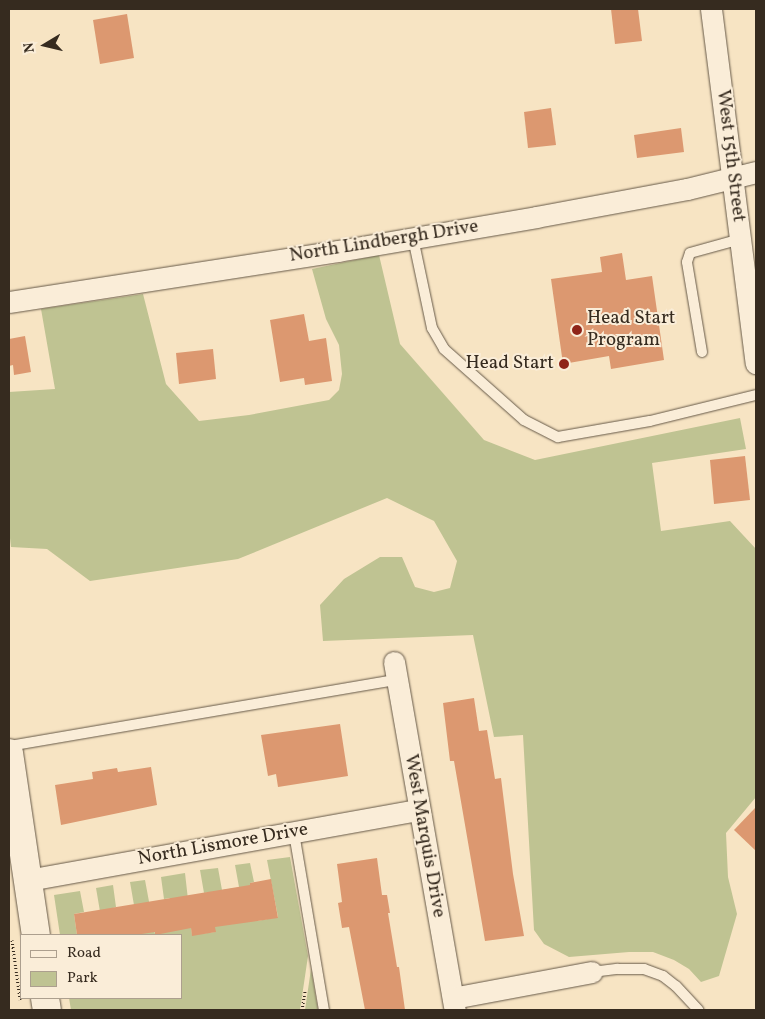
<!DOCTYPE html>
<html>
<head>
<meta charset="utf-8">
<style>
	body { margin:0 }
	#map { position:relative; width:765px; height:1019px; overflow:hidden; background:#f7e4c3; font-family:Vollkorn,serif }
	div>[style] { position:absolute }
	[style*='--x'] { left:calc(var(--x)*1px); top:calc(var(--y)*1px); width:calc(var(--w)*1px); rotate:calc(var(--a)*1deg) }
	.green>* { inset:0; background:#bfc392 }
	.building>* { inset:0; background:#dc9870 }
	.path>* { height:3px; margin-top:-1.5px; transform-origin:0; background:repeating-linear-gradient(90deg,#362b1f 0 1px,transparent 0 3.5px) }
	.roads { filter:drop-shadow(0 0 1px #665948) drop-shadow(0 0 1px #665948) }
	.service>* { height:10px; margin:-5px; padding:0 5px; transform-origin:5px; border-radius:5px; background:#faedd8 }
	.minor>* { height:21px; margin:-10.5px; padding:0 10.5px; transform-origin:10.5px; border-radius:10.5px; background:#faedd8 }
	.secondary>* { height:28px; margin:-14px; padding:0 14px; transform-origin:14px; border-radius:14px; background:#faedd8 }
	.dots>* { width:14px; height:14px; translate:-50% -50%; box-sizing:border-box; border:2px solid #faedd8; border-radius:50% }
	span { translate:-50% -50%; white-space:nowrap; text-align:center; line-height:1.15; -webkit-text-stroke:4px #faedd8; paint-order:stroke }
	.street-label { font-size:19px; color:#362b1f }
	.poi-label { font-size:19px; color:#362b1f }
	.left { translate:0 -50%; text-align:left }
	.right { translate:-100% -50%; text-align:right }
	.frame { position:absolute; inset:0; border:10px solid #362b1f; pointer-events:none }
	.legend { position:absolute; left:20px; top:934px; width:162px; height:65px; box-sizing:border-box; background:#faedd8; border:1px solid #ac9f8e; margin:0; padding:6px 9px; list-style:none; font-size:15px; color:#362b1f }
	.legend li { display:flex; align-items:center; gap:10px; height:25px }
	.legend b { width:25px; border:1px solid #ac9f8e }
	.north { position:absolute; left:20px; top:20px; width:50px; height:50px; -webkit-text-stroke:4px #faedd8; paint-order:stroke; rotate:261deg; font-size:14px; font-weight:700; line-height:20px; text-align:center; color:#362b1f }
	.north::after { content:''; display:block; margin:auto; width:18px; height:22px; background:#362b1f; clip-path:polygon(50% 0,100% 100%,50% 72%,0 100%) }
</style>
</head>
<body>
<div id="map">
	<div class="green">
		<i style="clip-path:polygon(379px 255px,400px 344px,484px 440px,535px 460px,740px 418px,746px 449px,652px 463px,661px 531px,730px 521px,756px 549px,756px 797px,726px 833px,728px 877px,737px 914px,719px 976px,701px 982px,689px 969px,674px 960px,653px 952px,629px 952px,569px 957px,544px 944px,534px 930px,523px 735px,494px 737px,473px 635px,323px 641px,320px 605px,344px 579px,380px 557px,402px 557px,415px 587px,434px 592px,450px 588px,457px 561px,434px 521px,387px 498px,238px 559px,90px 581px,47px 549px,11px 547px,9px 529px,9px 392px,55px 389px,41px 309px,143px 294px,166px 384px,199px 421px,249px 415px,329px 400px,339px 390px,342px 374px,339px 345px,326px 319px,312px 269px)"></i>
		<i style="clip-path:polygon(290px 857px,308px 956px,300px 1010px,71px 1010px,69px 998px,181px 998px,181px 935px,135px 935px,139px 934px,130px 882px,145px 880px,155px 934px,170px 898px,164px 899px,161px 877px,185px 873px,192px 935px,215px 932px,210px 892px,204px 893px,200px 870px,218px 868px,222px 890px,242px 887px,239px 887px,235px 865px,250px 863px,254px 882px,250px 883px,257px 921px,278px 917px,267px 860px)"></i>
		<i style="clip-path:polygon(113px 885px,116px 907px,113px 908px,118px 935px,104px 935px,96px 888px)"></i>
		<i style="clip-path:polygon(80px 891px,84px 912px,74px 914px,77px 935px,60px 935px,54px 895px)"></i>
		<i style="clip-path:polygon(311px 969px,318px 1010px,305px 1010px)"></i>
	</div>
	<div class="building">
		<i style="clip-path:polygon(611px 9px,638px 9px,642px 41px,615px 44px)"></i>
		<i style="clip-path:polygon(127px 14px,134px 58px,100px 64px,93px 20px)"></i>
		<i style="clip-path:polygon(551px 108px,556px 145px,528px 148px,524px 112px)"></i>
		<i style="clip-path:polygon(681px 128px,684px 152px,637px 158px,634px 135px)"></i>
		<i style="clip-path:polygon(622px 253px,626px 280px,652px 276px,664px 360px,611px 369px,609px 356px,563px 364px,551px 279px,602px 272px,600px 257px)"></i>
		<i style="clip-path:polygon(304px 314px,309px 341px,326px 338px,332px 381px,305px 385px,304px 378px,280px 382px,270px 320px)"></i>
		<i style="clip-path:polygon(25px 336px,31px 372px,14px 375px,13px 365px,9px 366px,9px 339px)"></i>
		<i style="clip-path:polygon(213px 349px,216px 379px,179px 384px,176px 353px)"></i>
		<i style="clip-path:polygon(745px 456px,750px 500px,714px 504px,710px 460px)"></i>
		<i style="clip-path:polygon(474px 698px,479px 731px,487px 730px,495px 779px,501px 778px,513px 874px,524px 936px,485px 941px,454px 761px,450px 761px,443px 703px)"></i>
		<i style="clip-path:polygon(340px 724px,348px 776px,278px 787px,276px 774px,268px 776px,261px 735px)"></i>
		<i style="clip-path:polygon(151px 767px,157px 805px,61px 825px,55px 785px,93px 779px,92px 772px,117px 768px,118px 772px)"></i>
		<i style="clip-path:polygon(756px 807px,756px 851px,734px 830px)"></i>
		<i style="clip-path:polygon(377px 858px,382px 895px,387px 895px,390px 913px,388px 913px,397px 967px,399px 967px,405px 1010px,365px 1010px,349px 927px,342px 928px,338px 903px,342px 902px,337px 864px)"></i>
		<i style="clip-path:polygon(271px 879px,278px 918px,215px 927px,216px 932px,192px 936px,191px 928px,155px 935px,155px 932px,135px 935px,77px 935px,74px 914px,250px 885px,250px 883px)"></i>
	</div>
	<div class="path">
		<i style="--x:12;--y:940;--w:60;--a:82.3"></i>
		<i style="--x:302;--y:1010;--w:19;--a:-81"></i>
	</div>
	<div class="roads">
		<div class="service">
			<i style="--x:413;--y:238;--w:92;--a:78.1"></i>
			<i style="--x:432;--y:328;--w:24;--a:60"></i>
			<i style="--x:444;--y:349;--w:107;--a:41.6"></i>
			<i style="--x:524;--y:420;--w:38;--a:27"></i>
			<i style="--x:558;--y:437;--w:93;--a:-9.9"></i>
			<i style="--x:650;--y:421;--w:109;--a:-13.8"></i>
			<i style="--x:702;--y:352;--w:91;--a:-99.5"></i>
			<i style="--x:687;--y:262;--w:9;--a:-72"></i>
			<i style="--x:690;--y:253;--w:53;--a:-15.4"></i>
			<i style="--x:9;--y:746;--w:394;--a:-9.7"></i>
			<i style="--x:294;--y:833;--w:180;--a:80.4"></i>
			<i style="--x:592;--y:972;--w:26;--a:-7"></i>
			<i style="--x:618;--y:969;--w:26;--a:0"></i>
			<i style="--x:644;--y:969;--w:20;--a:20"></i>
			<i style="--x:663;--y:976;--w:16;--a:38"></i>
			<i style="--x:676;--y:986;--w:33;--a:47"></i>
		</div>
		<div class="minor">
			<i style="--x:711;--y:9;--w:357;--a:82.8"></i>
			<i style="--x:9;--y:302;--w:333;--a:-8.8"></i>
			<i style="--x:338;--y:251;--w:201;--a:-9.7"></i>
			<i style="--x:536;--y:217;--w:154;--a:-10.5"></i>
			<i style="--x:687;--y:189;--w:71;--a:-13.8"></i>
			<i style="--x:394;--y:662;--w:353;--a:80.1"></i>
			<i style="--x:28;--y:880;--w:397;--a:-10.2"></i>
			<i style="--x:453;--y:998;--w:141;--a:-10.6"></i>
		</div>
		<div class="secondary">
			<i style="--x:9;--y:753;--w:184;--a:81.6"></i>
			<i style="--x:45;--y:998;--w:12;--a:81"></i>
		</div>
	</div>
	<div class="dots">
		<i style="left:577px;top:330px;background:#8f2418"></i>
		<i style="left:564px;top:364px;background:#8f2418"></i>
	</div>
	<div class="street-label">
		<span style="left:730px;top:156px;rotate:83deg">West 15th Street</span>
		<span style="left:384px;top:242px;rotate:-9deg">North Lindbergh Drive</span>
		<span style="left:424px;top:836px;rotate:80deg">West Marquis Drive</span>
		<span style="left:223px;top:845px;rotate:-10deg">North Lismore Drive</span>
	</div>
	<div class="poi-label">
		<span class="left" style="left:587px;top:330px">Head Start<br>Program</span>
		<span class="right" style="left:554px;top:364px">Head Start</span>
	</div>
	<div class="frame"></div>
	<ul class="legend">
	<li><b style="height:6px;background:#faedd8"></b>Road</li>
	<li><b style="height:14px;background:#bfc392"></b>Park</li>
	</ul>
	<div class="north">N</div>
</div>
</body>
</html>
